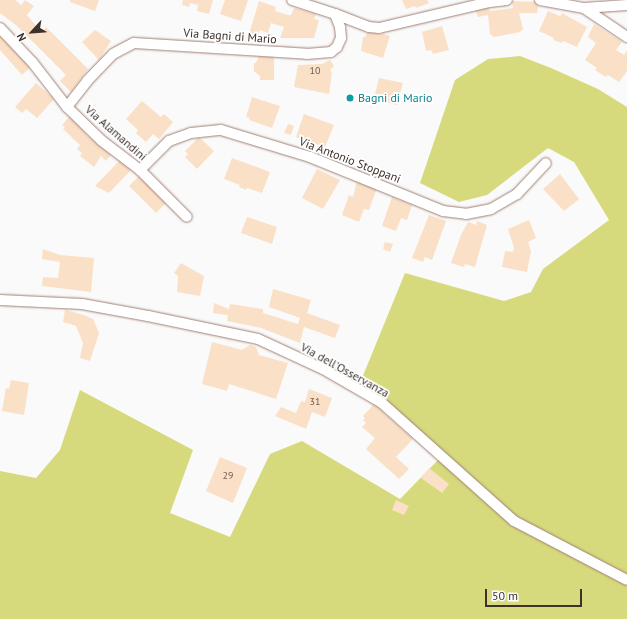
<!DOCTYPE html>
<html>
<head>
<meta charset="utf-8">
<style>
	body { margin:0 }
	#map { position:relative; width:627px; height:619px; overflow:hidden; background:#fafafa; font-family:"PT Sans",sans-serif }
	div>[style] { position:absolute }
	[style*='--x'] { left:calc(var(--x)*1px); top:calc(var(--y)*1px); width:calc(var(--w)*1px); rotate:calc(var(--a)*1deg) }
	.green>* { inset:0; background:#d6da7c }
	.building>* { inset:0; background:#fae0c7 }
	.roads { filter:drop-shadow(0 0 1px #9f7f72) drop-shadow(0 0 1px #9f7f72) }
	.street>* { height:10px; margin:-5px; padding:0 5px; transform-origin:5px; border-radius:5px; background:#fff }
	.dots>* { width:11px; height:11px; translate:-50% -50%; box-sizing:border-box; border:2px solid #fff; border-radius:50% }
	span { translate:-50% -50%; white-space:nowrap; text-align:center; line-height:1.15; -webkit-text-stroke:3.5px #fff; paint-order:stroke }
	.number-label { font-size:10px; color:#6d5d52 }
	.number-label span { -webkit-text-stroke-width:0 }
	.street-label { font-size:12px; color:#3e312b }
	.culture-label { font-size:12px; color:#0d838f }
	.left { translate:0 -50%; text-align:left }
	.north { position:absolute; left:12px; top:12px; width:40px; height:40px; -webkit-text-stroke:3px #fff; paint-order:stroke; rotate:244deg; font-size:11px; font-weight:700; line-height:16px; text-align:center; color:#3e312b }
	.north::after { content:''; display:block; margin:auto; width:14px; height:18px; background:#3e312b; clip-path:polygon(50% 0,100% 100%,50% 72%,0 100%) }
	.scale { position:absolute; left:485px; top:589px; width:97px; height:18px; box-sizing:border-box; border:2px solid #3e312b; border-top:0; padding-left:5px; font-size:12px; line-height:14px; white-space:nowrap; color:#3e312b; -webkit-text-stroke:3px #fff; paint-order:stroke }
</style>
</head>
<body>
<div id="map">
	<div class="green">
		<i style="clip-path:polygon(520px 56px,551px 68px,598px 89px,627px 107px,627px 619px,0 619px,0 471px,36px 478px,60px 450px,80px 390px,193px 450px,170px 513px,230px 537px,270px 454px,302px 441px,400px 499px,438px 460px,443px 452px,362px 378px,405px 273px,504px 301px,531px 292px,543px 269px,609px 220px,574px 162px,548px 148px,487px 195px,459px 202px,420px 183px,455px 80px,488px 59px)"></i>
	</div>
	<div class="building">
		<i style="clip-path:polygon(0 0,15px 0,21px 5px,25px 0,34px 6px,27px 15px,42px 33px,46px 27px,88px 69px,71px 92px,60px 81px,66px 75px,16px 25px,0 13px)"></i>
		<i style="clip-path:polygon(70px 0,99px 0,95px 11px,70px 2px)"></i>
		<i style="clip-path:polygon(183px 0,213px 0,209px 14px,197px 11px,198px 5px,190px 3px,189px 7px,182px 5px)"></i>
		<i style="clip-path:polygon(225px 0,248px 0,241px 21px,220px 14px)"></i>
		<i style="clip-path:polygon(402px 0,427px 0,429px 3px,416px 8px,415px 6px,406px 9px)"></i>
		<i style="clip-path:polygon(259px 1px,276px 7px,275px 11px,288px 15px,291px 15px,294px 8px,316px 14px,314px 19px,319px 20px,314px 38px,280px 38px,284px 27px,271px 23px,268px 33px,260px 30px,257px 37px,249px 34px)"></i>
		<i style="clip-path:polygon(512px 1px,539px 2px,537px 13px,519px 13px,523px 29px,520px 32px,494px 37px,490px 34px,488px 15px,478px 17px,475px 9px,488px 6px,490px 11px,513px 8px)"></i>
		<i style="clip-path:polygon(548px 11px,560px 16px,562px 13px,587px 27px,577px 47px,563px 41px,562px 43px,553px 40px,554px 38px,539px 31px)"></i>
		<i style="clip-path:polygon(594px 24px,622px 42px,616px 50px,624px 55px,627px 50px,627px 71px,619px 82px,608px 75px,606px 77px,595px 70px,597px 68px,585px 60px,596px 43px,588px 37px)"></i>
		<i style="clip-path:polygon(442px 26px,449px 50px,433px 54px,431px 50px,426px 51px,422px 32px)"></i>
		<i style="clip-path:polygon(95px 30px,111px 41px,99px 60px,82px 42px)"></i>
		<i style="clip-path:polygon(368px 30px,390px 36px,383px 58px,361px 51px,363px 37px,365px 37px)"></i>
		<i style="clip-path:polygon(0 31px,31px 67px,22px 75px,0 50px)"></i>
		<i style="clip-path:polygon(274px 55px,274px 80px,260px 80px,260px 76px,254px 71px,254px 64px,258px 60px,258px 56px)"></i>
		<i style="clip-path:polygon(330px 60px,334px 66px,330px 70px,332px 73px,329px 94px,294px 87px,298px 65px,322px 64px)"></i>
		<i style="clip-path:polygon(379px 78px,403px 83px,397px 105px,374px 99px)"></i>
		<i style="clip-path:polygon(36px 83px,54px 99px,37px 118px,26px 109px,22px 113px,15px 107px)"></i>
		<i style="clip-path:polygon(252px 97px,280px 106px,272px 128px,249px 120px,250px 118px,246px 117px)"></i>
		<i style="clip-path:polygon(142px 101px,161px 117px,164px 114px,173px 122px,159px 139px,153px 134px,146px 142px,136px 133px,138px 130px,126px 119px)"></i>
		<i style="clip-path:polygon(304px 114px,334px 125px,325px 147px,296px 137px)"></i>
		<i style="clip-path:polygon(70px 116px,88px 136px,111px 155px,106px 161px,101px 156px,94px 167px,80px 156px,82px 153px,77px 149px,80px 145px,63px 129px,65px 127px,62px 125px)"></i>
		<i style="clip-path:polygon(288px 124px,294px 126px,291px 135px,284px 133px)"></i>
		<i style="clip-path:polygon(199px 137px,214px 151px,197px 169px,185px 157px,188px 154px,185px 151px)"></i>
		<i style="clip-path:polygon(232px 158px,270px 172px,262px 193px,247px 188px,246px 190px,239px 187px,240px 185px,224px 179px)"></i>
		<i style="clip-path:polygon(120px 160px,131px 170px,109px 193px,95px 186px)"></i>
		<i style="clip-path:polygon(317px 169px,340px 180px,323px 209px,302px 198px)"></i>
		<i style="clip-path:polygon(141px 174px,166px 203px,156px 213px,129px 186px)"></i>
		<i style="clip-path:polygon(560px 174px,579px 199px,564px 211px,543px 189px)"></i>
		<i style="clip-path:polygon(357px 181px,377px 188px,369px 210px,364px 209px,359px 222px,342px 215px,349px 195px,353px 197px)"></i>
		<i style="clip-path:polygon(392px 197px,412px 205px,407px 220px,401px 218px,396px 231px,382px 226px)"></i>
		<i style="clip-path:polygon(429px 215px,446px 221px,432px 260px,425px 257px,423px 262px,412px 258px)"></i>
		<i style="clip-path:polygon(247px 217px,277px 227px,272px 244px,241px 233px)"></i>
		<i style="clip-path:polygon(529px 220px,536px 238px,528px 242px,531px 251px,527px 272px,502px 267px,505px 251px,513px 252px,514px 248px,508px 229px)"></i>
		<i style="clip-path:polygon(477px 221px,487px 225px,475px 267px,465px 264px,464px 267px,451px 263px,461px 235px,468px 222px,476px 225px)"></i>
		<i style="clip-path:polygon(385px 242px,393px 244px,390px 252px,383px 249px)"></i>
		<i style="clip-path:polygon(43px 249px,60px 255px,94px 258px,91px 292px,42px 286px,43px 277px,58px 278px,60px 262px,42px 259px)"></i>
		<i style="clip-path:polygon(181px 263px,204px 276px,200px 296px,177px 292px,178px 276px,174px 273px)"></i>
		<i style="clip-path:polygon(273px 289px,311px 300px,307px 313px,340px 325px,335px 338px,304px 327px,300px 343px,261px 328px,227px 321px,228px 315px,213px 313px,214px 303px,229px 309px,230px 304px,263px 309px,263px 313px,298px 324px,300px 318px,269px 307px)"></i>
		<i style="clip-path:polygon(65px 310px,84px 315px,93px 319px,99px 333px,90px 361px,80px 358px,83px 343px,76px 326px,63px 322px)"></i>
		<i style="clip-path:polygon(212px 342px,242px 350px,250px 345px,256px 347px,259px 355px,288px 363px,276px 399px,229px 384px,227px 391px,202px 384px)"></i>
		<i style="clip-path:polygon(11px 380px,29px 383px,24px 415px,2px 411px,6px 388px,9px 389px)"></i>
		<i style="clip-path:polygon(309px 389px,332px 398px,325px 417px,312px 412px,306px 429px,275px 416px,281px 407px,296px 413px,301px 401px,305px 402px)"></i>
		<i style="clip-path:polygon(374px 404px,413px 439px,396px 457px,409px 469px,399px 479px,366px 449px,375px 438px,362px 427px,366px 423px,363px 420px,365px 418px,363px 416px)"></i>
		<i style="clip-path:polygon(220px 457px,247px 468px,233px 503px,206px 491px)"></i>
		<i style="clip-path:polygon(429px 468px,449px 484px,442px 493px,421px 478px)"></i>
		<i style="clip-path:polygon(396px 500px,409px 506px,404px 515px,392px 510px)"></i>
	</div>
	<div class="roads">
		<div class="street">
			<i style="--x:540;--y:0;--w:45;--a:10.3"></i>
			<i style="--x:584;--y:8;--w:43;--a:-4"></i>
			<i style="--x:584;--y:8;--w:52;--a:34"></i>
			<i style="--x:335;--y:14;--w:36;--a:21"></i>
			<i style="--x:369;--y:27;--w:10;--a:6"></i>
			<i style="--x:379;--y:28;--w:114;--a:-13.2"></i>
			<i style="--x:490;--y:2;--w:17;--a:-7"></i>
			<i style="--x:0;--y:28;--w:48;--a:46.7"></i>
			<i style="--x:33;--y:63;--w:56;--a:52.3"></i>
			<i style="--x:67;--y:107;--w:49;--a:44.2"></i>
			<i style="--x:102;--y:141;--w:48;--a:37.3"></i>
			<i style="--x:140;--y:170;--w:66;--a:45"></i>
			<i style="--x:67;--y:107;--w:33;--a:-52"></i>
			<i style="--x:87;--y:81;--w:37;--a:-46"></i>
			<i style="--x:113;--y:54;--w:24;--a:-28"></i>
			<i style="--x:134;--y:43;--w:173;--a:3.6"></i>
			<i style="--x:307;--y:54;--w:24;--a:-5"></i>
			<i style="--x:331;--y:52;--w:8;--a:-40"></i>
			<i style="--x:337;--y:47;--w:10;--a:-66"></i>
			<i style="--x:341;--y:38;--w:11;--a:-95"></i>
			<i style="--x:340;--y:27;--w:14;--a:-111"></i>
			<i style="--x:335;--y:14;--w:45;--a:-162"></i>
			<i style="--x:140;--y:170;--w:41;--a:-45"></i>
			<i style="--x:169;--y:141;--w:23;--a:-20"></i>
			<i style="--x:191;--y:133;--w:30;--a:-6"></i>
			<i style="--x:221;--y:130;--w:93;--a:16.9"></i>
			<i style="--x:310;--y:157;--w:144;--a:22.1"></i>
			<i style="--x:443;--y:211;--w:23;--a:7"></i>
			<i style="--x:466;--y:214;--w:25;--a:-11"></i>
			<i style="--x:491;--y:209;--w:30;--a:-30"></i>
			<i style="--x:517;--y:194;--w:42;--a:-46.9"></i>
			<i style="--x:0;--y:300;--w:82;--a:2.8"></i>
			<i style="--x:82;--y:304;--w:67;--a:10.3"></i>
			<i style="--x:148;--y:316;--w:112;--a:11.8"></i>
			<i style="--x:258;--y:339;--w:72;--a:24.8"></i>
			<i style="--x:323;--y:369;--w:68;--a:30"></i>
			<i style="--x:382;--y:403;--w:177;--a:41.8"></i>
			<i style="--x:514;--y:521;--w:127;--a:27.6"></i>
		</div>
	</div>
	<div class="dots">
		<i style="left:350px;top:98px;background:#0f9aa8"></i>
	</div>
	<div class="number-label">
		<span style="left:315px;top:71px">10</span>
		<span style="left:315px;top:402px">31</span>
		<span style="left:228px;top:476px">29</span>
	</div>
	<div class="street-label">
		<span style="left:230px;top:36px;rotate:4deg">Via Bagni di Mario</span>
		<span style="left:116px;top:133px;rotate:41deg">Via Alamandini</span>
		<span style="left:350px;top:160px;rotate:21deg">Via Antonio Stoppani</span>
		<span style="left:345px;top:370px;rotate:29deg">Via dell'Osservanza</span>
	</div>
	<div class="culture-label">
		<span class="left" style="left:358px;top:98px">Bagni di Mario</span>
	</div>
	<div class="north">N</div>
	<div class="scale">50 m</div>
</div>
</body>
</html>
